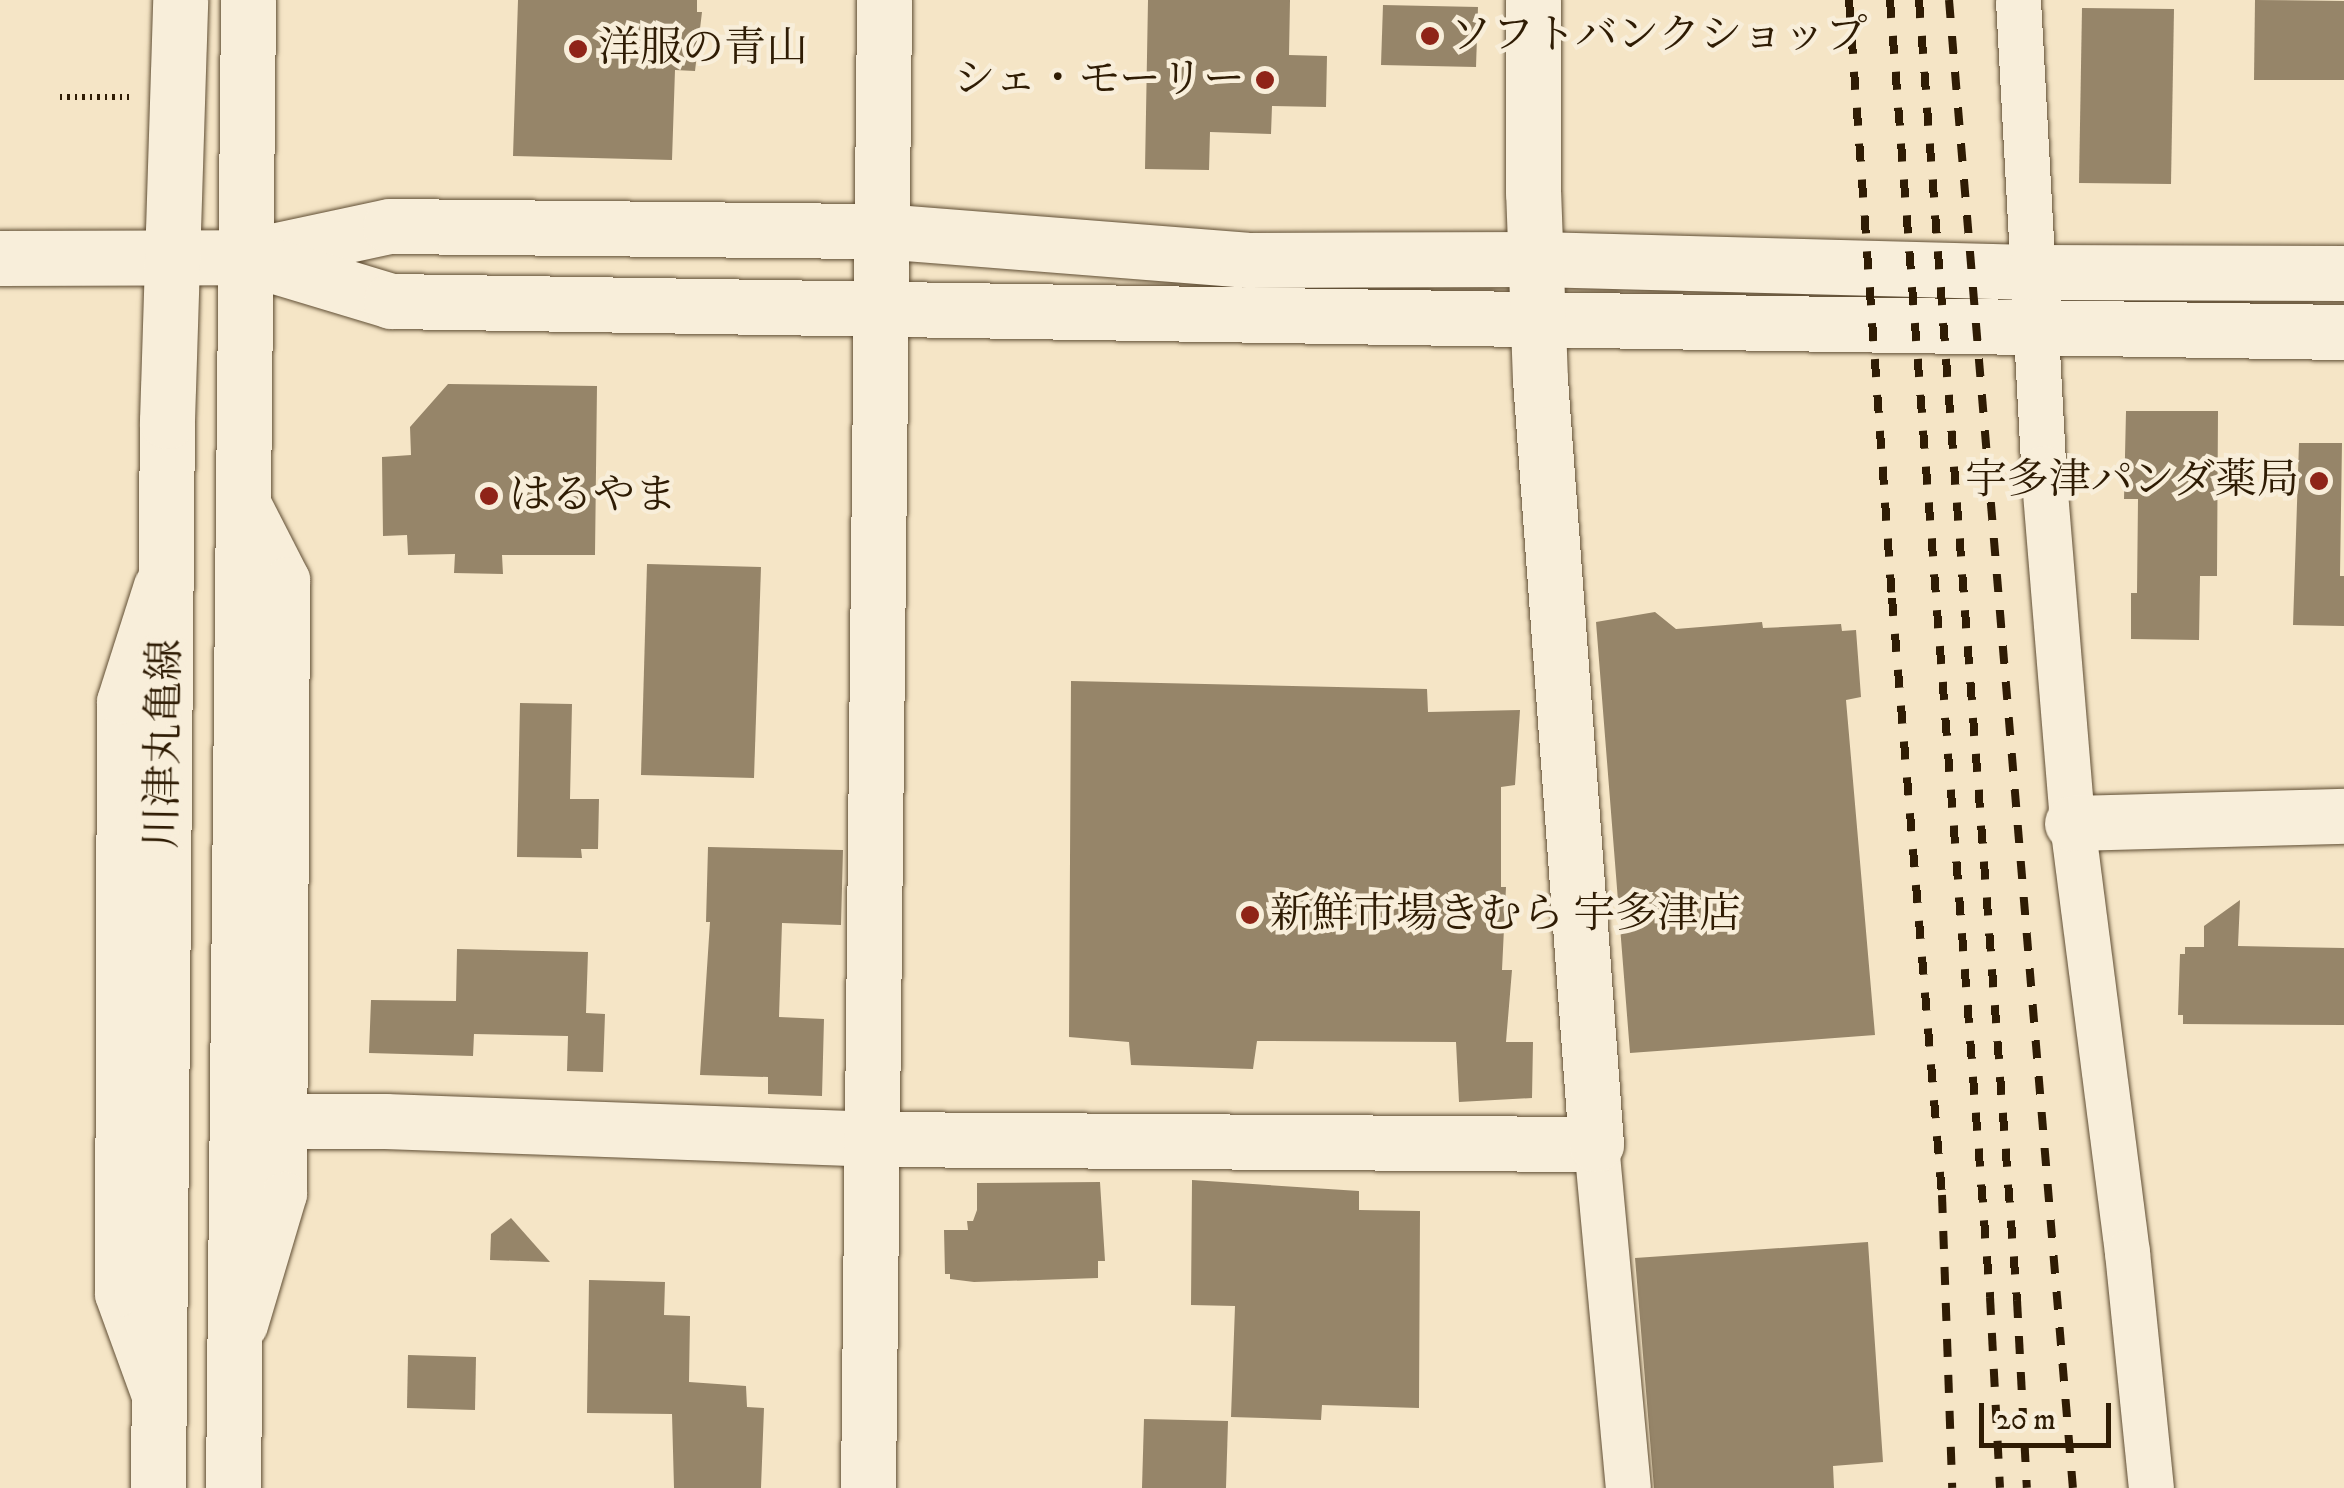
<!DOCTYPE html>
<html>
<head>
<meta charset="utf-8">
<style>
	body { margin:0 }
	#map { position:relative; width:2344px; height:1488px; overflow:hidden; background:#f5e5c6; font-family:"IM FELL DW Pica","Noto Serif JP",serif }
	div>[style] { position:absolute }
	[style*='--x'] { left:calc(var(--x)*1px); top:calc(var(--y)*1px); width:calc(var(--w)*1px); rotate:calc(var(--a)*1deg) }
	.building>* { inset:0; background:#968569 }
	.path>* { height:6px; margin-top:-3px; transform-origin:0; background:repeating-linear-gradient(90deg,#2f1c04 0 2.5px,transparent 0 7.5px) }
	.roads { filter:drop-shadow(0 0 2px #604e34) drop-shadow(0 0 2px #604e34) }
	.street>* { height:45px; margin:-22.5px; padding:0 22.5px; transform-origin:22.5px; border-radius:22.5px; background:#f8eeda }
	.secondary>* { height:55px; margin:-27.5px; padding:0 27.5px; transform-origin:27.5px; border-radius:27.5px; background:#f8eeda }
	.rail>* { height:8px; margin-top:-4px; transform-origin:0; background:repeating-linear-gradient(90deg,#2f1c04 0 18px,transparent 0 36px) }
	.dots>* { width:28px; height:28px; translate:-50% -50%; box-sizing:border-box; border:5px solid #f8eeda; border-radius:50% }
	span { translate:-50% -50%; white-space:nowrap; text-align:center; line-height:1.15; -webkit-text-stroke:9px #f8eeda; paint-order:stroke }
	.poi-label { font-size:42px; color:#2f1c04 }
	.left { translate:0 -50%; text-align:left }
	.right { translate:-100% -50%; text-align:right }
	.street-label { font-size:42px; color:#2f1c04 }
	.scale { position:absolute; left:1979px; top:1403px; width:132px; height:45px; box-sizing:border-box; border:5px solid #2f1c04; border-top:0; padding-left:12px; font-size:30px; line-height:35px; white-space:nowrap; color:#2f1c04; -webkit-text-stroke:8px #f8eeda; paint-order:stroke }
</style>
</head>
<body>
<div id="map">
	<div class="building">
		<i style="clip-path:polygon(518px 0,697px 0,697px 12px,702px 12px,695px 71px,675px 70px,672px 160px,513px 156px)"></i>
		<i style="clip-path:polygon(1148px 0,1290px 0,1289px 55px,1327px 56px,1326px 107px,1272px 106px,1271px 134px,1210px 132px,1209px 170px,1145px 169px)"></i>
		<i style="clip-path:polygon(2255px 0,2344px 1px,2344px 80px,2254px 80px)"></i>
		<i style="clip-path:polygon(1383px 5px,1478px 7px,1476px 67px,1381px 65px)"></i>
		<i style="clip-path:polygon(2082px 8px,2174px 9px,2171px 184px,2079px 183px)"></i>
		<i style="clip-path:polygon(448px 384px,597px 386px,595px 555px,502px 555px,503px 574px,454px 573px,455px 554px,408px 555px,407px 535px,383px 536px,382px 457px,411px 455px,410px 427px)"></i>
		<i style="clip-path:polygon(2126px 411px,2218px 411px,2217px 576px,2200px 576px,2199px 640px,2131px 639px,2131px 593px,2137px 593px,2138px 499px,2124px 499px)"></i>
		<i style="clip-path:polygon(2299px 443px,2342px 443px,2340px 576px,2344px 576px,2344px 626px,2293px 625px)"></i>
		<i style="clip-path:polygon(647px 564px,761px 567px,754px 778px,641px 775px)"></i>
		<i style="clip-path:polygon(1655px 612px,1676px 629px,1762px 622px,1763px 628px,1841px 624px,1842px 631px,1856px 630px,1861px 697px,1846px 700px,1875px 1035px,1630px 1053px,1596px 622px)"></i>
		<i style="clip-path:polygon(1071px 681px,1427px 689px,1428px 712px,1520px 710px,1515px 785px,1501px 787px,1501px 887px,1506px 887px,1502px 970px,1512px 970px,1506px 1042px,1533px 1042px,1532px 1098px,1459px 1102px,1456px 1042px,1257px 1041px,1253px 1069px,1131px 1065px,1129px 1042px,1069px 1037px)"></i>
		<i style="clip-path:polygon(520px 703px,572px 704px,570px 799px,599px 799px,598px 849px,581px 849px,582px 858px,517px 857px)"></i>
		<i style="clip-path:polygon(708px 847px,843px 850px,841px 925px,782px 923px,779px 1017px,824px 1019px,822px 1096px,768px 1094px,768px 1077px,700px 1075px,710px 922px,706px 922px)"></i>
		<i style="clip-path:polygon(2240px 900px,2238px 946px,2344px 948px,2344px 1025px,2183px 1024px,2183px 1015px,2178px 1015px,2180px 954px,2185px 954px,2185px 947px,2204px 947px,2204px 926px)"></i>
		<i style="clip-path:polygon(457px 949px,588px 952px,586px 1013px,605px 1014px,603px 1072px,567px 1071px,568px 1036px,474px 1034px,473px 1056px,369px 1053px,371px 1000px,456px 1001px)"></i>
		<i style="clip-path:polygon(1192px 1180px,1359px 1191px,1359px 1210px,1420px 1211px,1419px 1408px,1322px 1405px,1321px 1420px,1231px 1417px,1235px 1306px,1191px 1305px)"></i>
		<i style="clip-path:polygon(1100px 1182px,1105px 1261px,1098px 1261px,1098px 1278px,974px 1282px,950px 1279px,950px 1274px,945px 1274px,944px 1230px,968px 1230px,967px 1221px,973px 1221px,977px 1210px,977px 1183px)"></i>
		<i style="clip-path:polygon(511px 1218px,550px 1262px,490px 1260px,491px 1234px)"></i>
		<i style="clip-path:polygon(1868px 1242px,1883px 1462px,1833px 1466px,1834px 1488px,1654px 1488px,1635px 1258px)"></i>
		<i style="clip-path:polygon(589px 1280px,665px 1282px,664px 1315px,690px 1316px,689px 1382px,746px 1386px,747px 1407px,764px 1408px,761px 1488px,674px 1488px,672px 1414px,587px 1413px)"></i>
		<i style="clip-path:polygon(408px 1355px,476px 1357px,475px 1410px,407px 1408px)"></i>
		<i style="clip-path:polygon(1144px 1419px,1228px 1421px,1226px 1488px,1142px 1488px)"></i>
	</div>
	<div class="path">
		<i style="--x:60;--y:97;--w:69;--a:0"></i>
	</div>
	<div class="roads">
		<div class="street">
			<i style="--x:2018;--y:0;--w:469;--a:86.9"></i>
			<i style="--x:2043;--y:468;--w:356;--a:85.3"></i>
			<i style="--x:2072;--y:823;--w:433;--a:82.7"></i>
			<i style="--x:2127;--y:1252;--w:237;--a:84.2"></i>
			<i style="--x:243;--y:493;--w:97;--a:62.9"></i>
			<i style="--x:287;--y:579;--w:615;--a:90.28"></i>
			<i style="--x:284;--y:1194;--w:137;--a:106.6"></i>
			<i style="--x:1596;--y:1144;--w:345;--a:84.7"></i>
			<i style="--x:153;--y:1393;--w:105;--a:-110"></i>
			<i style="--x:117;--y:1294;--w:593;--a:-89.81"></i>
			<i style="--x:119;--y:701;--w:122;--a:-72.3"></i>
		</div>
		<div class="secondary">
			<i style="--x:0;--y:258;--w:245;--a:-0.2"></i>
			<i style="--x:245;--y:257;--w:148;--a:-12.1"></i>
			<i style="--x:390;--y:226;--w:491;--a:0.6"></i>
			<i style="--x:881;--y:231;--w:366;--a:4.5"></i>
			<i style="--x:1246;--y:260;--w:291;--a:-0.2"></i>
			<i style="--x:1537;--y:259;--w:496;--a:1.5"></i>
			<i style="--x:2033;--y:272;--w:311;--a:0.2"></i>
			<i style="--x:249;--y:258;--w:148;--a:16.8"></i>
			<i style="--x:391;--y:301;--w:1953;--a:0.91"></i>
			<i style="--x:2072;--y:823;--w:272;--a:-1.5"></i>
			<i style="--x:285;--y:1121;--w:100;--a:0"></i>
			<i style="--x:385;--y:1121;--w:486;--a:2.1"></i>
			<i style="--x:871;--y:1139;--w:725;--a:0.4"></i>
			<i style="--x:1596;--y:1144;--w:766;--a:-94.19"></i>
			<i style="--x:1540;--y:380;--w:187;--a:-92.1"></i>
			<i style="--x:1533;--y:193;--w:193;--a:-90"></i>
			<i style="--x:158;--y:1488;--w:1067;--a:-89.52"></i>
			<i style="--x:167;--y:421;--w:421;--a:-88.2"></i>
			<i style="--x:233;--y:1488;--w:1488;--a:-89.42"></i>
			<i style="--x:868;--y:1488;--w:1488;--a:-89.38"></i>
		</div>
	</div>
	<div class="rail">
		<i style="--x:1849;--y:0;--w:600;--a:85.89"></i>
		<i style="--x:1892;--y:598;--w:599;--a:85.21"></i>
		<i style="--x:1942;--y:1195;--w:293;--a:88"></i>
		<i style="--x:1890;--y:0;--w:1301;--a:85.59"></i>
		<i style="--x:1990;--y:1297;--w:191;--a:87"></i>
		<i style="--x:1919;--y:0;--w:1304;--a:85.69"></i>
		<i style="--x:2017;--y:1300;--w:188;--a:87"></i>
		<i style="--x:1949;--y:0;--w:1493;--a:85.24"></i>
	</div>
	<div class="dots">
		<i style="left:1430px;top:36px;background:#8f2418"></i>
		<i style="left:578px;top:49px;background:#8f2418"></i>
		<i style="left:1265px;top:80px;background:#8f2418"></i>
		<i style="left:2319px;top:481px;background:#8f2418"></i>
		<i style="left:489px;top:496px;background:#8f2418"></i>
		<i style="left:1250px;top:915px;background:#8f2418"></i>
	</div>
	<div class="poi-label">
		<span class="left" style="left:1450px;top:36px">ソフトバンクショップ</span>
		<span class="left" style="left:598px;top:49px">洋服の青山</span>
		<span class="right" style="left:1245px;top:80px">シェ・モーリー</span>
		<span class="right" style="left:2299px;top:481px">宇多津パンダ薬局</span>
		<span class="left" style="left:509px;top:496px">はるやま</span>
		<span class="left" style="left:1270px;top:915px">新鮮市場きむら 宇多津店</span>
	</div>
	<div class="street-label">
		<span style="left:165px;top:744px;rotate:-89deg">川津丸亀線</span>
	</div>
	<div class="scale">20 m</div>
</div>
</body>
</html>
